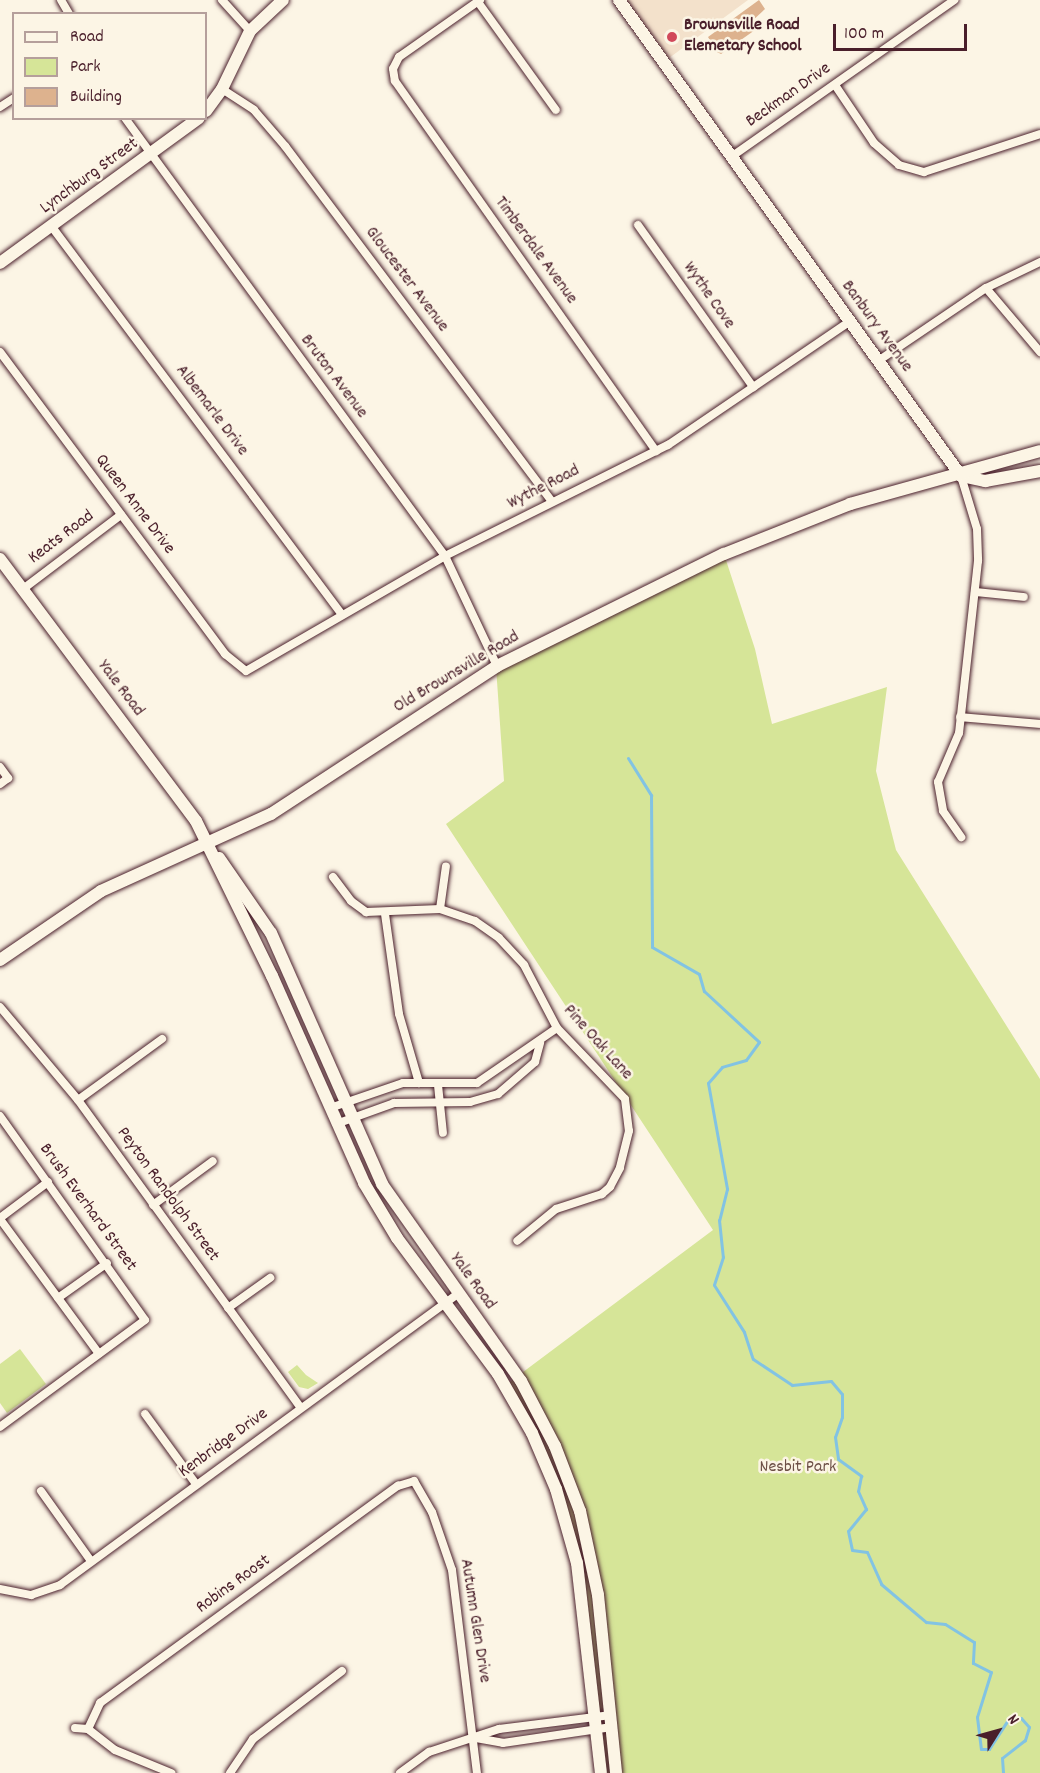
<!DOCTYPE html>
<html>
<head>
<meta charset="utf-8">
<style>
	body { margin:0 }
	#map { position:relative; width:1040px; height:1773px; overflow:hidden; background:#fcf5e5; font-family:Dekko,sans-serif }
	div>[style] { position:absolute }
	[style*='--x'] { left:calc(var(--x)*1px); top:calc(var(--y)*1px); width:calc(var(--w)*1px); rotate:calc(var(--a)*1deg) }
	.built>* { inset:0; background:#f3e1cb }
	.green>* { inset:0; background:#d6e598 }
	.stream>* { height:3px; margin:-1.5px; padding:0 1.5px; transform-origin:1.5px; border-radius:1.5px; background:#82c3e3 }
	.building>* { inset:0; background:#ddb28e }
	.roads { filter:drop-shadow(0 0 2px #4a1f2b) drop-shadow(0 0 2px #4a1f2b) }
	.street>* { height:8px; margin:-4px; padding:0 4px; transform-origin:4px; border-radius:4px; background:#fcf5e5 }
	.secondary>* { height:12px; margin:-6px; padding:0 6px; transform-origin:6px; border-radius:6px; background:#fcf5e5 }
	.dots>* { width:16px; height:16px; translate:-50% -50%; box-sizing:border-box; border:3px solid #fcf5e5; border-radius:50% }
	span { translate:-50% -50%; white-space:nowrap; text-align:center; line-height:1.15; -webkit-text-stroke:5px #fcf5e5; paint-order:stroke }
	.poi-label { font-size:18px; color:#4a1f2b; font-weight:700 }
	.left { translate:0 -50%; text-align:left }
	.street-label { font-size:18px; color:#4a1f2b }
	.park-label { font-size:18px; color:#6d5046 }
	.legend { position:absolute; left:12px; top:12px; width:195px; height:108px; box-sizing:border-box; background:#fcf5e5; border:2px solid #b59f9b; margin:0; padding:8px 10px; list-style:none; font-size:18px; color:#4a1f2b }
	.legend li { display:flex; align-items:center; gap:12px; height:30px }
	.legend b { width:30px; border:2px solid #b59f9b }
	.north { position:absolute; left:968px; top:1701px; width:60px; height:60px; -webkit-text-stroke:4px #fcf5e5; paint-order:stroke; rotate:53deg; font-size:16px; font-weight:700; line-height:24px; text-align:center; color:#4a1f2b }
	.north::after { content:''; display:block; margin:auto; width:21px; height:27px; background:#4a1f2b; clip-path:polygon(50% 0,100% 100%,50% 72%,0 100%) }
	.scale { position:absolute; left:833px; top:24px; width:134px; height:27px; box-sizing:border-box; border:3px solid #4a1f2b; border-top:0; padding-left:8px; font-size:18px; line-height:21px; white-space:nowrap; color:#4a1f2b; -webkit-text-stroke:4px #fcf5e5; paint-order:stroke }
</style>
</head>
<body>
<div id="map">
	<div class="built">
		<i style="clip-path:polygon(619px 0,748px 0,665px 61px)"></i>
	</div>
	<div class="green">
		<i style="clip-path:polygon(724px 554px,755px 649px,772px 724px,887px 687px,876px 771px,896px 850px,1040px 1079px,1040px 1773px,598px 1773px,575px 1568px,551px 1484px,503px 1387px,713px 1230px,446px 824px,504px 781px,496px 667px)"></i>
		<i style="clip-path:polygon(20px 1349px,46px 1384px,7px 1413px,0 1403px,0 1364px)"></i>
		<i style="clip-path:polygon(297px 1365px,306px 1375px,318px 1383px,308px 1389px,299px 1387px,288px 1372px)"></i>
	</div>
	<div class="stream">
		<i style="--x:628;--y:758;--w:44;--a:58.1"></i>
		<i style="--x:651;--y:795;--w:152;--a:89.6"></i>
		<i style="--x:652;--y:947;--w:54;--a:29.9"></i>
		<i style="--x:699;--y:974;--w:18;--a:74"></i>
		<i style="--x:704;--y:991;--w:75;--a:42.8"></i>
		<i style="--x:759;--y:1042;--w:22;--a:126"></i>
		<i style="--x:746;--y:1060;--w:25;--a:164"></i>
		<i style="--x:722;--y:1067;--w:21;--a:131"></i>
		<i style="--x:708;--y:1083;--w:108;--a:79.8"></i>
		<i style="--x:727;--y:1189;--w:32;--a:104"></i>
		<i style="--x:719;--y:1220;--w:37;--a:84"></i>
		<i style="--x:723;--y:1257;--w:29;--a:108"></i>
		<i style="--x:714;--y:1285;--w:56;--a:57.4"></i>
		<i style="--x:744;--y:1332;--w:28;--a:72"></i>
		<i style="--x:753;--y:1359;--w:47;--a:33.7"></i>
		<i style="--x:792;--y:1385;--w:39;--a:-6"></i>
		<i style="--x:831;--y:1381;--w:17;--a:50"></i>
		<i style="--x:842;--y:1394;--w:23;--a:90"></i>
		<i style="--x:842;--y:1417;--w:21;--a:109"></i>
		<i style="--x:835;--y:1437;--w:22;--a:82"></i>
		<i style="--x:838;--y:1459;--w:29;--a:36"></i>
		<i style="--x:861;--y:1476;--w:15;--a:101"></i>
		<i style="--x:858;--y:1491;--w:20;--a:66"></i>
		<i style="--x:866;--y:1509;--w:28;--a:129"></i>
		<i style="--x:848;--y:1531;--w:19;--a:78"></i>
		<i style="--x:852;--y:1550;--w:15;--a:8"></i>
		<i style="--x:867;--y:1552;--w:35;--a:66"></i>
		<i style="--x:881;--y:1584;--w:59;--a:40.2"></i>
		<i style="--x:926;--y:1622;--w:19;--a:6"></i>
		<i style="--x:945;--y:1624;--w:34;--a:32"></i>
		<i style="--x:974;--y:1642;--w:21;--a:93"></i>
		<i style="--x:973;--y:1663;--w:20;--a:27"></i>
		<i style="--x:991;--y:1672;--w:47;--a:107.3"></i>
		<i style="--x:977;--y:1717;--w:32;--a:83"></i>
		<i style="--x:981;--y:1749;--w:8;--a:0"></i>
		<i style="--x:989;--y:1749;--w:33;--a:-57"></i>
		<i style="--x:1007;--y:1721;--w:14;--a:-12"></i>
		<i style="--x:1021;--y:1718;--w:12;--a:48"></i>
		<i style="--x:1029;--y:1727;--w:14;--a:107"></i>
		<i style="--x:1025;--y:1740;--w:29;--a:142"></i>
		<i style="--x:1002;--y:1758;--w:15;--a:86"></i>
	</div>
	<div class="building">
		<i style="clip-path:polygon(759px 0,765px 9px,750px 23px,755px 30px,721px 54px,717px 52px,708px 37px)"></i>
	</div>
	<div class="roads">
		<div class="street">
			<i style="--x:61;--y:0;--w:16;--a:60"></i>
			<i style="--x:222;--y:0;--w:42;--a:47.9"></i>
			<i style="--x:480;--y:0;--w:99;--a:144.9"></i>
			<i style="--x:399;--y:57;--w:13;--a:117"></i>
			<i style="--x:393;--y:69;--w:12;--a:81"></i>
			<i style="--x:395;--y:81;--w:453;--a:54.8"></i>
			<i style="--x:478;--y:2;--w:133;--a:54.2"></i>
			<i style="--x:835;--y:85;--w:70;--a:56.1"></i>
			<i style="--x:874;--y:143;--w:33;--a:41"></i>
			<i style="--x:899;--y:165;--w:26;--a:16"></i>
			<i style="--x:924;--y:172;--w:122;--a:-18.1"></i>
			<i style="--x:222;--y:89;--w:38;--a:33"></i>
			<i style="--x:254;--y:110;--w:48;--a:49.3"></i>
			<i style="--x:285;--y:146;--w:445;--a:53.1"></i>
			<i style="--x:0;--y:107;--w:17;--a:-33"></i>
			<i style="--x:125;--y:118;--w:542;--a:53.85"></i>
			<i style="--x:445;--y:556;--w:122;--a:64.7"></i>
			<i style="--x:731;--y:157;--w:273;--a:-35.1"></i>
			<i style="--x:638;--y:225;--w:199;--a:54.6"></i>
			<i style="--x:52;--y:227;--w:484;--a:53.2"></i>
			<i style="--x:986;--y:288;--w:84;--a:49.8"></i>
			<i style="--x:0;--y:352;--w:377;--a:53.3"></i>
			<i style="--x:225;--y:654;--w:27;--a:39"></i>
			<i style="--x:246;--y:671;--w:230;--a:-30"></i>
			<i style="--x:445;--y:556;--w:249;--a:-26.5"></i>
			<i style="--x:668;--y:445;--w:219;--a:-34.2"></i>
			<i style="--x:878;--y:361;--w:130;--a:-34.1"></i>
			<i style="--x:986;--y:288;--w:60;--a:-25.7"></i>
			<i style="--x:961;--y:476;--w:55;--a:73.2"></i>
			<i style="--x:977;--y:529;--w:32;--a:88"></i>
			<i style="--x:978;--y:561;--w:173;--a:96.3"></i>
			<i style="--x:959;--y:733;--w:53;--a:113.2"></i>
			<i style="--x:938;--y:782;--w:29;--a:80"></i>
			<i style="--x:943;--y:811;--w:32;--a:55"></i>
			<i style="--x:23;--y:589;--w:123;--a:-37.1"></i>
			<i style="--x:975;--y:592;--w:49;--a:5.8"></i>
			<i style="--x:960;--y:717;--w:80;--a:5"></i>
			<i style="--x:0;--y:767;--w:14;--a:54"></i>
			<i style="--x:8;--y:778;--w:10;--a:143"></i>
			<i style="--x:333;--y:877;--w:30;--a:53"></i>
			<i style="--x:351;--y:901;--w:19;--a:36"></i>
			<i style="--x:366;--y:912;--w:74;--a:-2.3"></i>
			<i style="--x:440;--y:909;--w:37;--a:19"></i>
			<i style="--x:475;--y:921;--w:29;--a:35"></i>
			<i style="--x:499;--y:938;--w:37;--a:47"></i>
			<i style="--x:524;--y:965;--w:71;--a:62.4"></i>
			<i style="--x:557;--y:1028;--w:98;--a:46.2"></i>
			<i style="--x:625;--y:1099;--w:32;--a:83"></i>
			<i style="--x:629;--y:1131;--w:38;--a:104"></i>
			<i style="--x:620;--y:1168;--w:21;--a:118"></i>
			<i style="--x:610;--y:1187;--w:11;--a:139"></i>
			<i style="--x:602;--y:1194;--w:48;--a:161.9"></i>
			<i style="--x:556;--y:1209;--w:50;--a:140.6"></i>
			<i style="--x:440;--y:909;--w:43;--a:-82.1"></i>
			<i style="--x:385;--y:914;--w:101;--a:82"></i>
			<i style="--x:399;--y:1014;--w:72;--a:73.8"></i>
			<i style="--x:0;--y:1007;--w:121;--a:50"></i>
			<i style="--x:78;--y:1100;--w:380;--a:54.1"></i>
			<i style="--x:438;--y:1085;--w:48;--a:84.1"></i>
			<i style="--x:78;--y:1100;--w:104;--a:-36"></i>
			<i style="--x:330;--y:1108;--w:77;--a:-18.9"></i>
			<i style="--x:403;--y:1083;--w:74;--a:0"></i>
			<i style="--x:477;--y:1083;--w:97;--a:-34.5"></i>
			<i style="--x:0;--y:1116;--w:250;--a:54.6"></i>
			<i style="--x:145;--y:1320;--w:180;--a:143.6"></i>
			<i style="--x:336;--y:1124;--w:62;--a:-19.9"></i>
			<i style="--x:394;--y:1103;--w:76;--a:-0.8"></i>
			<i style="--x:470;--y:1102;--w:29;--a:-16"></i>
			<i style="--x:498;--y:1094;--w:49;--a:-40.9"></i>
			<i style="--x:535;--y:1062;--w:20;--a:-75"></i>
			<i style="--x:153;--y:1205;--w:74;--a:-36.3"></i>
			<i style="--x:0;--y:1218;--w:60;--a:-36.9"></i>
			<i style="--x:0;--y:1219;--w:167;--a:53.7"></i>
			<i style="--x:58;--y:1298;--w:60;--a:-35.5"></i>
			<i style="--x:228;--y:1308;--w:52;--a:-35.5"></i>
			<i style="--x:145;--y:1414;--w:87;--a:53.9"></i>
			<i style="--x:41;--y:1491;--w:86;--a:54.5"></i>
			<i style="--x:0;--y:1589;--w:32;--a:11"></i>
			<i style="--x:31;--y:1595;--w:31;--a:-19"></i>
			<i style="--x:60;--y:1585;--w:493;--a:-36.2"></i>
			<i style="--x:75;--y:1728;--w:13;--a:4"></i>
			<i style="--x:88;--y:1729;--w:29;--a:-65"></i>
			<i style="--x:100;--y:1703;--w:369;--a:-36.1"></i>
			<i style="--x:398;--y:1486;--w:17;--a:-17"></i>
			<i style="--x:414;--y:1481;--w:36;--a:60"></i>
			<i style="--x:432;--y:1512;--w:61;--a:71"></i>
			<i style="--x:452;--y:1570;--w:205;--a:83"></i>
			<i style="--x:88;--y:1729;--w:34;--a:38"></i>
			<i style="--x:115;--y:1750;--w:61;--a:22.3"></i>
			<i style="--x:476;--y:1738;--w:27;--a:10"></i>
			<i style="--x:503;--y:1743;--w:110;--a:-8.4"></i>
			<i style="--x:230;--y:1773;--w:41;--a:-55.9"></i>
			<i style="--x:253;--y:1739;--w:112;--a:-37.4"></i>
			<i style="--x:400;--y:1773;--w:36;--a:-36"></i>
			<i style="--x:429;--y:1752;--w:74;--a:-18.2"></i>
			<i style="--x:499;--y:1729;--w:113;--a:-7.1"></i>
		</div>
		<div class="secondary">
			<i style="--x:619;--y:0;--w:586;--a:54.3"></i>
			<i style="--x:206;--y:111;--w:27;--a:-54"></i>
			<i style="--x:222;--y:89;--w:64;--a:-64.2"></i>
			<i style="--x:250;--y:31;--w:45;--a:-43.2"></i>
			<i style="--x:0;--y:263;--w:246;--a:-36.1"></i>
			<i style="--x:961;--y:476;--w:25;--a:12"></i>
			<i style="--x:985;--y:481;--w:56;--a:-10.3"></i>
			<i style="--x:0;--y:559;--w:327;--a:53.2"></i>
			<i style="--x:196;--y:821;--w:173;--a:63.9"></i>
			<i style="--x:272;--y:976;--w:227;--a:66"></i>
			<i style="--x:364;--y:1183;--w:64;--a:59"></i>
			<i style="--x:397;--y:1238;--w:169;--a:53.4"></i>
			<i style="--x:498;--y:1374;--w:68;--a:60"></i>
			<i style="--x:532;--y:1433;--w:61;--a:66.8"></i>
			<i style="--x:556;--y:1489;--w:77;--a:74.2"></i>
			<i style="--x:577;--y:1563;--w:211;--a:83.5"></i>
			<i style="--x:219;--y:858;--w:91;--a:55.3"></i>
			<i style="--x:271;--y:933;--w:274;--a:66.1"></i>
			<i style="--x:382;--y:1184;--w:241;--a:54.8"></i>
			<i style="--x:521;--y:1381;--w:73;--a:62.4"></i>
			<i style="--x:555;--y:1446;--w:70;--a:69"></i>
			<i style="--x:580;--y:1511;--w:86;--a:77.9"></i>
			<i style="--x:598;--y:1595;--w:179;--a:84.2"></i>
			<i style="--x:0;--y:960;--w:122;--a:-34.3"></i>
			<i style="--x:101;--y:891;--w:187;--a:-24.4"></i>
			<i style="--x:271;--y:814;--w:270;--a:-33.2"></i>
			<i style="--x:497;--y:666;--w:253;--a:-26.3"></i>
			<i style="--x:724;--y:554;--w:136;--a:-21.6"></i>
			<i style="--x:850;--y:504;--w:197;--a:-15.6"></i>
		</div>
	</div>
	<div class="dots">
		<i style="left:672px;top:37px;background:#d1495b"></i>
	</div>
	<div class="poi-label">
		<span class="left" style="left:684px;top:37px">Brownsville Road<br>Elemetary School</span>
	</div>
	<div class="street-label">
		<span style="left:789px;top:96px;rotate:-35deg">Beckman Drive</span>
		<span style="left:90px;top:177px;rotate:-36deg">Lynchburg Street</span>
		<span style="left:535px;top:251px;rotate:54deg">Timberdale Avenue</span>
		<span style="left:406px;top:280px;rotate:53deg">Gloucester Avenue</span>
		<span style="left:708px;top:296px;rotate:55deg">Wythe Cove</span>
		<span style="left:876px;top:327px;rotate:54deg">Banbury Avenue</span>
		<span style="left:333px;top:377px;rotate:53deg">Bruton Avenue</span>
		<span style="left:211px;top:411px;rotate:53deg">Albemarle Drive</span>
		<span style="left:544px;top:488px;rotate:-27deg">Wythe Road</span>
		<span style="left:134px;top:505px;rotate:53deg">Queen Anne Drive</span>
		<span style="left:62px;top:538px;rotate:-37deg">Keats Road</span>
		<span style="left:457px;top:673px;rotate:-31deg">Old Brownsville Road</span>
		<span style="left:120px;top:689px;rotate:53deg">Yale Road</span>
		<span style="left:597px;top:1043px;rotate:48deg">Pine Oak Lane</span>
		<span style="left:167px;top:1195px;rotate:54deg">Peyton Randolph Street</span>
		<span style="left:87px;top:1208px;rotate:54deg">Brush Everhard Street</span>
		<span style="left:472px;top:1282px;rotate:54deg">Yale Road</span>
		<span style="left:224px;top:1444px;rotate:-36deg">Kenbridge Drive</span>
		<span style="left:234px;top:1585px;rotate:-36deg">Robins Roost</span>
		<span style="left:474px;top:1621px;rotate:81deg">Autumn Glen Drive</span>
	</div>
	<div class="park-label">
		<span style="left:798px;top:1468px">Nesbit Park</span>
	</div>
	<ul class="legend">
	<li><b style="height:8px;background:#fcf5e5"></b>Road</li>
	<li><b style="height:16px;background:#d6e598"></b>Park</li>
	<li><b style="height:16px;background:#ddb28e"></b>Building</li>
	</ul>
	<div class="north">N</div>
	<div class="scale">100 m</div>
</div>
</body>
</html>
